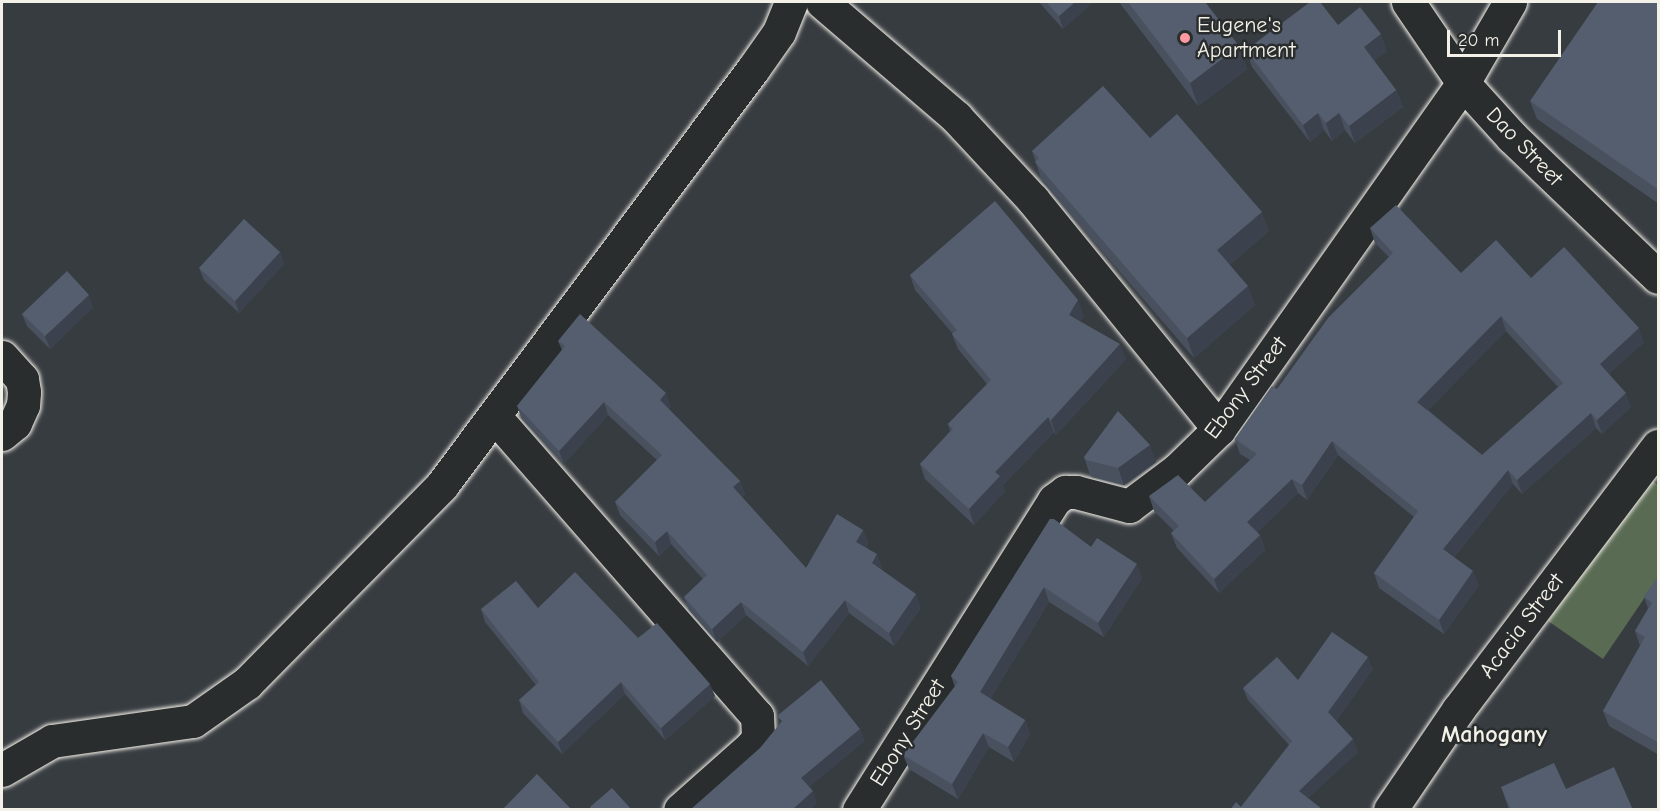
<!DOCTYPE html>
<html>
<head>
<meta charset="utf-8">
<style>
	body { margin:0 }
	#map { position:relative; width:1660px; height:811px; overflow:hidden; background:#373c41; font-family:"Comic Neue",sans-serif }
	div>[style] { position:absolute }
	[style*='--x'] { left:calc(var(--x)*1px); top:calc(var(--y)*1px); width:calc(var(--w)*1px); rotate:calc(var(--a)*1deg) }
	.green>* { inset:0; background:#5a6b54 }
	.roads { filter:drop-shadow(0 0 2px #f4f1e8) drop-shadow(0 0 2px #f4f1e8) }
	.minor>* { height:33px; margin:-16.5px; padding:0 16.5px; transform-origin:16.5px; border-radius:16.5px; background:#2a2d2e }
	.tertiary>* { height:33px; margin:-16.5px; padding:0 16.5px; transform-origin:16.5px; border-radius:16.5px; background:#2a2d2e }
	.wall>* { inset:0; background:#49515f }
	.shaded-wall>* { inset:0; background:#3c424d }
	.building>* { inset:0; background:#555e6e }
	.dots>* { width:16px; height:16px; translate:-50% -50%; box-sizing:border-box; border:3px solid #2a2d2e; border-radius:50% }
	span { translate:-50% -50%; white-space:nowrap; text-align:center; line-height:1.15; -webkit-text-stroke:5px #2a2d2e; paint-order:stroke }
	.poi-label { font-size:22px; color:#f4f1e8 }
	.left { translate:0 -50%; text-align:left }
	.street-label { font-size:22px; color:#f4f1e8 }
	.neighbourhood-label { font-size:24px; color:#f4f1e8; font-weight:700 }
	.frame { position:absolute; inset:0; border:3px solid #f4f1e8; pointer-events:none }
	.scale { position:absolute; left:1447px; top:30px; width:114px; height:27px; box-sizing:border-box; border:3px solid #f4f1e8; border-top:0; padding-left:8px; font-size:18px; line-height:21px; white-space:nowrap; color:#f4f1e8; -webkit-text-stroke:4px #2a2d2e; paint-order:stroke }
</style>
</head>
<body>
<div id="map">
	<div class="green">
		<i style="clip-path:polygon(1646px 477px,1658px 485px,1658px 578px,1603px 659px,1548px 621px)"></i>
	</div>
	<div class="roads">
		<div class="minor">
			<i style="--x:822;--y:2;--w:177;--a:40.6"></i>
			<i style="--x:956;--y:117;--w:113;--a:47.1"></i>
			<i style="--x:1033;--y:200;--w:295;--a:50.9"></i>
			<i style="--x:2;--y:357;--w:30;--a:48"></i>
			<i style="--x:22;--y:379;--w:13;--a:81"></i>
			<i style="--x:24;--y:392;--w:13;--a:94"></i>
			<i style="--x:23;--y:405;--w:20;--a:114"></i>
			<i style="--x:15;--y:423;--w:17;--a:140"></i>
			<i style="--x:495;--y:417;--w:398;--a:48.8"></i>
			<i style="--x:757;--y:716;--w:22;--a:87"></i>
			<i style="--x:758;--y:738;--w:10;--a:127"></i>
			<i style="--x:752;--y:746;--w:96;--a:138.4"></i>
			<i style="--x:2;--y:770;--w:58;--a:-30.1"></i>
			<i style="--x:52;--y:741;--w:142;--a:-8.1"></i>
			<i style="--x:193;--y:721;--w:66;--a:-35.1"></i>
			<i style="--x:247;--y:683;--w:278;--a:-45.4"></i>
			<i style="--x:442;--y:485;--w:519;--a:-53.22"></i>
			<i style="--x:753;--y:69;--w:45;--a:-54.9"></i>
			<i style="--x:779;--y:32;--w:32;--a:-68"></i>
			<i style="--x:859;--y:810;--w:366;--a:-57.8"></i>
			<i style="--x:1054;--y:500;--w:14;--a:-36"></i>
			<i style="--x:1065;--y:492;--w:11;--a:0"></i>
			<i style="--x:1076;--y:492;--w:55;--a:14.8"></i>
			<i style="--x:1129;--y:506;--w:60;--a:-36.9"></i>
			<i style="--x:1177;--y:470;--w:59;--a:-44.3"></i>
			<i style="--x:1219;--y:429;--w:423;--a:-54.8"></i>
			<i style="--x:1463;--y:83;--w:94;--a:-59.9"></i>
			<i style="--x:1390;--y:810;--w:121;--a:-55.8"></i>
			<i style="--x:1458;--y:710;--w:331;--a:-52.9"></i>
		</div>
		<div class="tertiary">
			<i style="--x:1408;--y:2;--w:98;--a:55.8"></i>
			<i style="--x:1463;--y:83;--w:73;--a:47.8"></i>
			<i style="--x:1512;--y:137;--w:202;--a:43.8"></i>
		</div>
	</div>
	<div class="wall">
		<i style="clip-path:polygon(1039px 2px,1093px 2px,1063px 29px)"></i>
		<i style="clip-path:polygon(1119px 2px,1206px 2px,1205px 2px,1239px 46px,1247px 69px,1198px 106px)"></i>
		<i style="clip-path:polygon(1659px 2px,1659px 204px,1537px 119px,1530px 101px)"></i>
		<i style="clip-path:polygon(1338px 25px,1387px 51px,1374px 61px,1396px 90px,1403px 107px,1355px 143px,1345px 130px,1332px 141px,1324px 130px,1310px 142px,1252px 67px,1246px 50px)"></i>
		<i style="clip-path:polygon(1150px 138px,1269px 231px,1229px 265px,1255px 305px,1194px 358px,1042px 181px,1032px 151px)"></i>
		<i style="clip-path:polygon(evenodd,1370px 228px,1461px 273px,1531px 278px,1644px 342px,1609px 374px,1631px 407px,1602px 434px,1596px 428px,1522px 494px,1513px 484px,1454px 557px,1479px 585px,1444px 634px,1379px 588px,1374px 573px,1414px 517px,1338px 455px,1307px 500px,1298px 493px,1257px 532px,1260px 535px,1265px 550px,1219px 593px,1177px 548px,1171px 533px,1174px 531px,1154px 511px,1149px 496px,1205px 502px,1250px 460px,1240px 454px,1235px 439px,1389px 257px,1375px 243px,1370px 228px,1506px 331px,1558px 387px,1482px 455px,1428px 410px,1506px 331px)"></i>
		<i style="clip-path:polygon(280px 252px,284px 264px,239px 313px,204px 280px,199px 268px)"></i>
		<i style="clip-path:polygon(910px 275px,1084px 315px,1080px 322px,1126px 359px,1056px 435px,1054px 432px,1003px 485px,1005px 491px,974px 525px,925px 479px,920px 464px,950px 431px,948px 424px,987px 384px,958px 349px,952px 334px,953px 334px,915px 290px)"></i>
		<i style="clip-path:polygon(93px 307px,50px 349px,27px 326px,22px 314px)"></i>
		<i style="clip-path:polygon(558px 341px,671px 407px,668px 409px,740px 481px,745px 494px,742px 497px,806px 568px,863px 530px,868px 543px,866px 547px,882px 567px,881px 569px,921px 608px,894px 646px,849px 613px,808px 666px,746px 615px,717px 642px,689px 610px,684px 597px,703px 579px,671px 544px,659px 556px,620px 515px,615px 502px,657px 460px,608px 415px,564px 464px,522px 419px,517px 406px,562px 350px)"></i>
		<i style="clip-path:polygon(1084px 457px,1156px 462px,1124px 485px,1092px 477px,1090px 475px)"></i>
		<i style="clip-path:polygon(1050px 519px,1091px 547px,1142px 578px,1104px 637px,1049px 602px,990px 699px,1025px 720px,1030px 734px,1014px 762px,989px 747px,958px 799px,909px 769px,903px 755px,955px 687px,951px 676px)"></i>
		<i style="clip-path:polygon(1659px 575px,1659px 755px,1609px 726px,1603px 711px,1640px 646px,1635px 631px,1648px 608px,1644px 597px)"></i>
		<i style="clip-path:polygon(538px 608px,638px 638px,715px 696px,665px 740px,625px 694px,562px 754px,523px 713px,519px 700px,536px 685px,485px 622px,481px 609px)"></i>
		<i style="clip-path:polygon(1373px 669px,1336px 721px,1358px 752px,1308px 798px,1241px 807px,1289px 745px,1248px 700px,1243px 688px)"></i>
		<i style="clip-path:polygon(1501px 787px,1566px 789px,1633px 810px,1509px 810px)"></i>
	</div>
	<div class="shaded-wall">
		<i style="clip-path:polygon(1075px 2px,1093px 2px,1063px 29px,1059px 16px)"></i>
		<i style="clip-path:polygon(1381px 34px,1387px 51px,1370px 64px,1364px 47px)"></i>
		<i style="clip-path:polygon(1239px 46px,1247px 69px,1198px 106px,1190px 83px)"></i>
		<i style="clip-path:polygon(1396px 90px,1403px 107px,1355px 143px,1349px 126px)"></i>
		<i style="clip-path:polygon(1318px 113px,1324px 130px,1310px 142px,1303px 125px)"></i>
		<i style="clip-path:polygon(1339px 113px,1345px 130px,1332px 141px,1326px 123px)"></i>
		<i style="clip-path:polygon(1262px 212px,1269px 231px,1224px 270px,1217px 250px)"></i>
		<i style="clip-path:polygon(280px 252px,284px 264px,239px 313px,235px 301px)"></i>
		<i style="clip-path:polygon(1248px 286px,1255px 305px,1194px 358px,1187px 338px)"></i>
		<i style="clip-path:polygon(89px 295px,93px 307px,50px 349px,45px 336px)"></i>
		<i style="clip-path:polygon(1078px 300px,1084px 315px,1075px 331px,1069px 315px)"></i>
		<i style="clip-path:polygon(1501px 316px,1506px 331px,1422px 416px,1417px 402px)"></i>
		<i style="clip-path:polygon(1639px 328px,1644px 342px,1605px 378px,1600px 364px)"></i>
		<i style="clip-path:polygon(1120px 344px,1126px 359px,1056px 435px,1051px 420px)"></i>
		<i style="clip-path:polygon(666px 393px,671px 407px,664px 414px,660px 400px)"></i>
		<i style="clip-path:polygon(1626px 393px,1631px 407px,1602px 434px,1597px 420px)"></i>
		<i style="clip-path:polygon(604px 402px,608px 415px,564px 464px,559px 451px)"></i>
		<i style="clip-path:polygon(1591px 413px,1596px 428px,1522px 494px,1517px 480px)"></i>
		<i style="clip-path:polygon(1048px 417px,1054px 432px,1003px 485px,1005px 491px,974px 525px,969px 509px,995px 472px)"></i>
		<i style="clip-path:polygon(1332px 441px,1338px 455px,1307px 500px,1302px 485px)"></i>
		<i style="clip-path:polygon(1150px 445px,1156px 462px,1124px 485px,1118px 468px)"></i>
		<i style="clip-path:polygon(1508px 470px,1513px 484px,1448px 564px,1443px 549px)"></i>
		<i style="clip-path:polygon(1292px 479px,1298px 493px,1253px 537px,1247px 522px)"></i>
		<i style="clip-path:polygon(740px 481px,745px 494px,738px 501px,733px 487px)"></i>
		<i style="clip-path:polygon(863px 530px,868px 543px,861px 555px,856px 542px)"></i>
		<i style="clip-path:polygon(667px 531px,671px 544px,659px 556px,655px 542px)"></i>
		<i style="clip-path:polygon(1260px 535px,1265px 550px,1219px 593px,1214px 579px)"></i>
		<i style="clip-path:polygon(877px 554px,882px 567px,877px 576px,872px 563px)"></i>
		<i style="clip-path:polygon(1137px 564px,1142px 578px,1104px 637px,1098px 623px)"></i>
		<i style="clip-path:polygon(1473px 571px,1479px 585px,1444px 634px,1439px 620px)"></i>
		<i style="clip-path:polygon(1044px 587px,1049px 602px,985px 707px,980px 692px)"></i>
		<i style="clip-path:polygon(916px 594px,921px 608px,894px 646px,889px 633px)"></i>
		<i style="clip-path:polygon(845px 600px,849px 613px,808px 666px,803px 652px)"></i>
		<i style="clip-path:polygon(741px 602px,746px 615px,717px 642px,712px 629px)"></i>
		<i style="clip-path:polygon(1368px 657px,1373px 669px,1333px 725px,1328px 712px)"></i>
		<i style="clip-path:polygon(621px 682px,625px 694px,562px 754px,558px 742px)"></i>
		<i style="clip-path:polygon(710px 684px,715px 696px,665px 740px,661px 728px)"></i>
		<i style="clip-path:polygon(1025px 720px,1030px 734px,1014px 762px,1008px 747px)"></i>
		<i style="clip-path:polygon(860px 729px,865px 741px,806px 790px,801px 778px)"></i>
		<i style="clip-path:polygon(983px 733px,989px 747px,958px 799px,952px 784px)"></i>
		<i style="clip-path:polygon(1353px 739px,1358px 752px,1303px 803px,1299px 791px)"></i>
		<i style="clip-path:polygon(813px 791px,817px 803px,810px 810px,792px 810px)"></i>
	</div>
	<div class="building">
		<i style="clip-path:polygon(1046px 2px,1075px 2px,1059px 16px)"></i>
		<i style="clip-path:polygon(1128px 2px,1205px 2px,1239px 46px,1190px 83px)"></i>
		<i style="clip-path:polygon(1310px 2px,1320px 2px,1338px 25px,1360px 7px,1381px 34px,1364px 47px,1396px 90px,1349px 126px,1339px 113px,1326px 123px,1318px 113px,1303px 125px,1246px 50px)"></i>
		<i style="clip-path:polygon(1598px 2px,1659px 2px,1659px 190px,1530px 101px)"></i>
		<i style="clip-path:polygon(1103px 86px,1150px 138px,1177px 114px,1262px 212px,1217px 250px,1248px 286px,1187px 338px,1035px 162px,1039px 158px,1032px 151px)"></i>
		<i style="clip-path:polygon(995px 201px,1078px 300px,1069px 315px,1120px 344px,1051px 420px,1048px 417px,995px 472px,1000px 476px,969px 509px,920px 464px,953px 429px,948px 424px,991px 380px,952px 334px,957px 330px,910px 275px)"></i>
		<i style="clip-path:polygon(evenodd,1396px 205px,1461px 273px,1496px 240px,1531px 278px,1564px 247px,1639px 328px,1600px 364px,1626px 393px,1597px 420px,1591px 413px,1517px 480px,1508px 470px,1443px 549px,1473px 571px,1439px 620px,1374px 573px,1418px 511px,1332px 441px,1302px 485px,1292px 479px,1247px 522px,1260px 535px,1214px 579px,1171px 533px,1179px 526px,1149px 496px,1178px 475px,1205px 502px,1257px 454px,1235px 439px,1272px 386px,1277px 389px,1328px 318px,1393px 253px,1370px 228px,1396px 205px,1501px 316px,1563px 383px,1482px 455px,1417px 402px,1501px 316px)"></i>
		<i style="clip-path:polygon(244px 219px,280px 252px,235px 301px,199px 268px)"></i>
		<i style="clip-path:polygon(67px 271px,89px 295px,45px 336px,22px 314px)"></i>
		<i style="clip-path:polygon(580px 314px,666px 393px,660px 400px,740px 481px,733px 487px,806px 568px,837px 514px,863px 530px,856px 542px,877px 554px,872px 563px,916px 594px,889px 633px,845px 600px,803px 652px,741px 602px,712px 629px,684px 597px,707px 575px,667px 531px,655px 542px,615px 502px,662px 455px,604px 402px,559px 451px,517px 406px,565px 346px,558px 341px)"></i>
		<i style="clip-path:polygon(1118px 411px,1150px 445px,1118px 468px,1086px 460px,1084px 457px)"></i>
		<i style="clip-path:polygon(1050px 519px,1054px 519px,1091px 547px,1097px 538px,1137px 564px,1098px 623px,1044px 587px,980px 692px,1025px 720px,1008px 747px,983px 733px,952px 784px,903px 755px,958px 682px,951px 676px)"></i>
		<i style="clip-path:polygon(575px 572px,638px 638px,657px 623px,710px 684px,661px 728px,621px 682px,558px 742px,519px 700px,539px 682px,481px 609px,516px 581px,538px 608px)"></i>
		<i style="clip-path:polygon(1659px 575px,1659px 743px,1603px 711px,1645px 637px,1635px 631px,1652px 603px,1644px 597px)"></i>
		<i style="clip-path:polygon(1332px 632px,1368px 657px,1328px 712px,1353px 739px,1299px 791px,1322px 809px,1230px 810px,1236px 802px,1241px 807px,1292px 741px,1243px 688px,1277px 657px,1298px 680px)"></i>
		<i style="clip-path:polygon(821px 680px,860px 729px,801px 778px,813px 791px,792px 810px,690px 810px,760px 748px,782px 721px,777px 716px)"></i>
		<i style="clip-path:polygon(1554px 763px,1566px 789px,1614px 767px,1633px 810px,1511px 810px,1501px 787px)"></i>
		<i style="clip-path:polygon(537px 774px,572px 810px,502px 810px)"></i>
		<i style="clip-path:polygon(612px 788px,632px 810px,592px 810px,590px 807px)"></i>
	</div>
	<div class="dots">
		<i style="left:1185px;top:38px;background:#ff9aa2"></i>
	</div>
	<div class="poi-label">
		<span class="left" style="left:1197px;top:38px">Eugene's<br>Apartment</span>
	</div>
	<div class="street-label">
		<span style="left:1524px;top:147px;rotate:46deg">Dao Street</span>
		<span style="left:1246px;top:388px;rotate:-53deg">Ebony Street</span>
		<span style="left:1522px;top:626px;rotate:-53deg">Acacia Street</span>
		<span style="left:908px;top:733px;rotate:-58deg">Ebony Street</span>
	</div>
	<div class="neighbourhood-label">
		<span style="left:1494px;top:735px">Mahogany</span>
	</div>
	<div class="frame"></div>
	<div class="scale">20 m</div>
</div>
</body>
</html>
